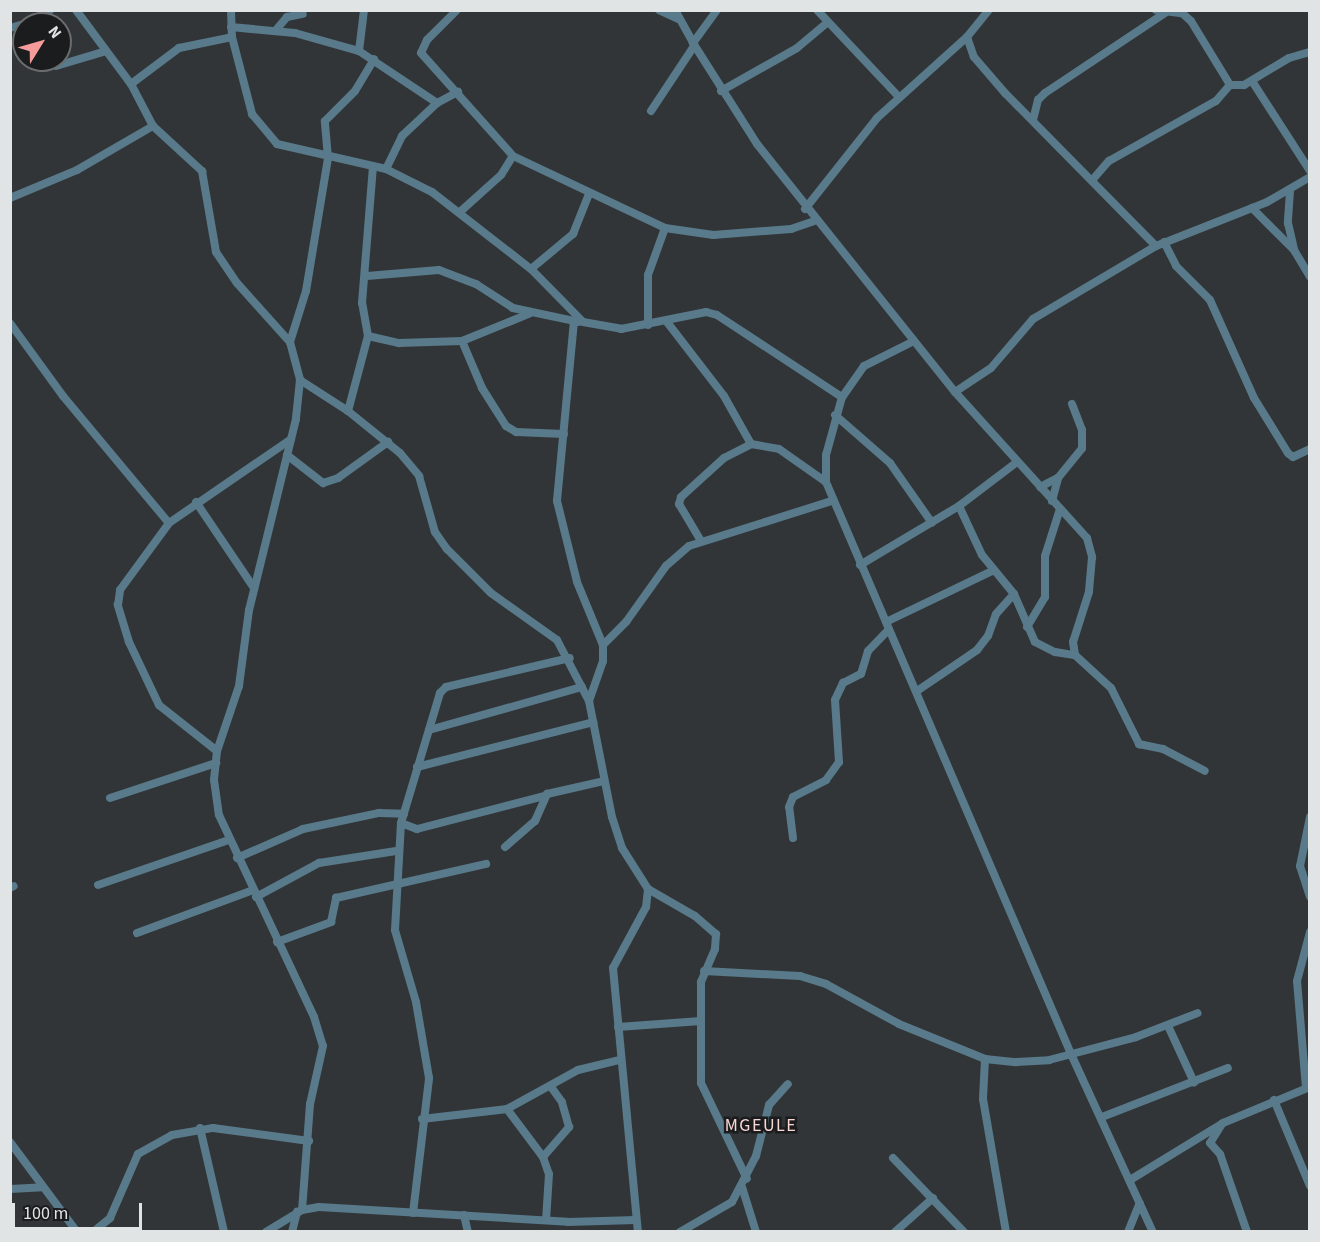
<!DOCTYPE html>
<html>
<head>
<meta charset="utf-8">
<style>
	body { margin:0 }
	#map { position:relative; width:1320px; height:1242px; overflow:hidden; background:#313537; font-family:"Source Sans 3",sans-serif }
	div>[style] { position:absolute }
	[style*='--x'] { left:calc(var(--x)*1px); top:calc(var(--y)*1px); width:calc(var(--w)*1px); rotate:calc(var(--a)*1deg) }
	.street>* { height:8px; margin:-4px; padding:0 4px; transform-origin:4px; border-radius:4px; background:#587a8a }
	span { translate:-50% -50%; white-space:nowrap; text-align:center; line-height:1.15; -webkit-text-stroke:5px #1a1c1d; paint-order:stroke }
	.quarter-label { font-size:18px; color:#fbd7d6; letter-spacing:1.5px }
	.frame { position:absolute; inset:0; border:12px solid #e1e4e5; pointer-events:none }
	.north { position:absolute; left:12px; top:12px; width:60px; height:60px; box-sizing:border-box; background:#1a1c1d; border:2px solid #6a6c6d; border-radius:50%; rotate:53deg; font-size:16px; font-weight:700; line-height:24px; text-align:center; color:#e1e4e5 }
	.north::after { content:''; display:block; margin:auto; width:21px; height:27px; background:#f59b9b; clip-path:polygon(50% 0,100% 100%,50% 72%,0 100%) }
	.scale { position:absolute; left:12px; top:1203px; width:130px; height:27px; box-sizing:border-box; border:3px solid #e1e4e5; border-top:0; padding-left:8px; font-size:18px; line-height:21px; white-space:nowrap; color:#e1e4e5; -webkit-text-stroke:4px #1a1c1d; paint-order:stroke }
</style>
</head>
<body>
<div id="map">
	<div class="street">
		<i style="--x:76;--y:10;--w:92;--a:53.4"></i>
		<i style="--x:131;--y:84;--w:47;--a:62.4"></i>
		<i style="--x:153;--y:126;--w:67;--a:42.6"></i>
		<i style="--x:202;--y:171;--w:82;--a:80.2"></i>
		<i style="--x:216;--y:252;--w:37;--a:56"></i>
		<i style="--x:237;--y:283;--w:79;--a:48.1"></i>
		<i style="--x:290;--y:342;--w:39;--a:75"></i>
		<i style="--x:300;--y:380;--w:39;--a:96"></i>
		<i style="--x:296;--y:419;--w:197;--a:103.8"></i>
		<i style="--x:249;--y:610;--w:77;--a:97.5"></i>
		<i style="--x:239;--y:686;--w:69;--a:108.7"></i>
		<i style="--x:217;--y:751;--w:29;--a:96"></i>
		<i style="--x:214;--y:780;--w:35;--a:82"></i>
		<i style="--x:219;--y:815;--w:223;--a:64.8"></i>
		<i style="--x:314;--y:1017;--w:30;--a:73"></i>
		<i style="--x:323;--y:1046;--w:59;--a:102.6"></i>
		<i style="--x:310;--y:1104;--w:106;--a:94.3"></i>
		<i style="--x:231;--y:10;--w:27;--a:88"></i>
		<i style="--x:232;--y:37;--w:80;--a:75.4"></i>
		<i style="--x:252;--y:114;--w:39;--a:50"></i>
		<i style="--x:277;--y:144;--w:112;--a:12.9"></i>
		<i style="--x:386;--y:169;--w:51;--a:26.6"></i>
		<i style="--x:432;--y:192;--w:125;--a:37.9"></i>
		<i style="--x:531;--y:269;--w:74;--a:45.5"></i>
		<i style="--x:583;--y:322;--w:39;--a:10"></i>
		<i style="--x:621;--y:329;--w:87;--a:-11.3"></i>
		<i style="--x:706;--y:312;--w:11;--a:15"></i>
		<i style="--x:717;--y:315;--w:149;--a:33.3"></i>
		<i style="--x:457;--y:10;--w:42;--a:135"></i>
		<i style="--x:427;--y:40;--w:14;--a:115"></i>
		<i style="--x:421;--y:53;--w:138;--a:48.2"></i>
		<i style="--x:513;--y:156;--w:168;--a:25.3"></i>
		<i style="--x:665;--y:228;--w:49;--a:8.3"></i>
		<i style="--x:713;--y:235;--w:78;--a:-4.4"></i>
		<i style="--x:791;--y:229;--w:24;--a:-19"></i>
		<i style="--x:659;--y:10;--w:21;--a:25"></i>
		<i style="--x:675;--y:10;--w:38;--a:61"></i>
		<i style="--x:717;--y:10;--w:41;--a:126"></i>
		<i style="--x:693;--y:43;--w:120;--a:57.6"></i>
		<i style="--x:757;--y:144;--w:317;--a:51.4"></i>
		<i style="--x:955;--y:392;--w:197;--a:47.9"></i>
		<i style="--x:1087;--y:538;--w:20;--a:75"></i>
		<i style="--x:1092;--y:557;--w:35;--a:95"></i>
		<i style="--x:1089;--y:592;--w:52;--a:107.7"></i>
		<i style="--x:1073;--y:642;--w:13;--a:81"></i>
		<i style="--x:1075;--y:655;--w:49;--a:42.5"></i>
		<i style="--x:1111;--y:688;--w:63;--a:63.4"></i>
		<i style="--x:1139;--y:744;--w:25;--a:12"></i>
		<i style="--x:1163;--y:749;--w:47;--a:27.6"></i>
		<i style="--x:817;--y:10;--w:118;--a:46.7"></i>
		<i style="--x:1156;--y:10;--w:26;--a:7"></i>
		<i style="--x:1182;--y:13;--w:12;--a:42"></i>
		<i style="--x:1191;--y:21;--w:75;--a:58.6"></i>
		<i style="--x:1230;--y:85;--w:14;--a:0"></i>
		<i style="--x:1244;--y:85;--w:52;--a:-31"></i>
		<i style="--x:1289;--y:58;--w:22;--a:-16"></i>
		<i style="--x:25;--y:24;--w:29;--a:-29"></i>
		<i style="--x:231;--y:27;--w:64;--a:5.4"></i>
		<i style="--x:295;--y:33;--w:66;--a:15.7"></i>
		<i style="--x:359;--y:51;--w:94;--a:33.7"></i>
		<i style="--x:10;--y:28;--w:15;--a:-16"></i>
		<i style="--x:276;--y:30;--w:17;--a:-50"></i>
		<i style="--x:287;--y:17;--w:16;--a:-11"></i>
		<i style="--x:967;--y:37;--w:21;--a:71"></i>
		<i style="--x:974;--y:57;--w:48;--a:49.3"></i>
		<i style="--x:1005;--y:93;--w:215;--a:45.4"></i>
		<i style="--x:359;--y:51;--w:41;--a:-83"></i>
		<i style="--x:56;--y:66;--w:52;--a:-16.7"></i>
		<i style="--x:1252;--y:81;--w:107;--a:57.2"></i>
		<i style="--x:131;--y:84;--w:60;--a:-36.9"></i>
		<i style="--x:179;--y:48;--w:54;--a:-11.7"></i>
		<i style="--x:721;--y:91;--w:87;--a:-29.5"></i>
		<i style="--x:797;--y:48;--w:40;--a:-40"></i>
		<i style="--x:651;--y:111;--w:78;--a:-56.5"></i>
		<i style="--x:1033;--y:120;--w:21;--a:-76"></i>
		<i style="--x:1038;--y:100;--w:10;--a:-45"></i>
		<i style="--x:1045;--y:93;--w:144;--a:-33.7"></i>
		<i style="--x:386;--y:169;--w:37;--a:-64"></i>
		<i style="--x:402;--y:136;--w:48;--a:-43.3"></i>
		<i style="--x:437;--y:103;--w:24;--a:-28"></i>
		<i style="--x:1094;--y:178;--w:23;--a:-49"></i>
		<i style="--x:1109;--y:161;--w:123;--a:-29.3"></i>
		<i style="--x:1216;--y:101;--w:21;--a:-49"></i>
		<i style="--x:1290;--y:191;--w:32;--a:94"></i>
		<i style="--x:1288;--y:223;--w:28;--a:77"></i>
		<i style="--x:1294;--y:250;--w:31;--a:59"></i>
		<i style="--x:10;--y:198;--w:73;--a:-22.7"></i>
		<i style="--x:77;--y:170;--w:88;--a:-30.1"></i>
		<i style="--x:1252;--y:208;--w:58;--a:45"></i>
		<i style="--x:805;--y:209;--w:116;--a:-51.6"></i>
		<i style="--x:877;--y:118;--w:121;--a:-42"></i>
		<i style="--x:967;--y:37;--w:35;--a:-51"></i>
		<i style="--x:461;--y:211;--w:54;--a:-42"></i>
		<i style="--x:501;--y:175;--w:22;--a:-58"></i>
		<i style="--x:1164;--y:242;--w:27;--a:63"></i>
		<i style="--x:1176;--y:266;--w:48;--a:45"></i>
		<i style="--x:1210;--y:300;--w:107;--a:65.8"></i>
		<i style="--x:1254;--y:398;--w:65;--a:58.3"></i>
		<i style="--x:1288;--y:453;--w:6;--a:39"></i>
		<i style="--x:1293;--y:457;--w:19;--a:-25"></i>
		<i style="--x:531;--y:269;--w:55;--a:-39.8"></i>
		<i style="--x:573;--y:234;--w:43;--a:-68.2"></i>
		<i style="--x:367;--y:276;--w:72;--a:-4.8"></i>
		<i style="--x:439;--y:270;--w:40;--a:21"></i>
		<i style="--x:476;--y:284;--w:44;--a:33"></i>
		<i style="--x:513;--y:308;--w:67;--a:12"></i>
		<i style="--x:574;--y:321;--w:181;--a:95.4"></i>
		<i style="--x:557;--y:501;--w:83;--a:76.1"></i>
		<i style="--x:577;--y:582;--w:68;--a:67.6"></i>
		<i style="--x:603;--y:645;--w:16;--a:90"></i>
		<i style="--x:603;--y:661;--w:42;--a:109.3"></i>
		<i style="--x:667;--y:322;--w:93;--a:52.4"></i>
		<i style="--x:724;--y:396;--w:55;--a:60.6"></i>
		<i style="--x:10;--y:323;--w:90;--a:54"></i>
		<i style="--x:63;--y:396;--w:165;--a:50.2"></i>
		<i style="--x:648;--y:325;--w:50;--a:-90"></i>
		<i style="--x:648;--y:275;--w:50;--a:-70.1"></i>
		<i style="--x:368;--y:336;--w:32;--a:13"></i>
		<i style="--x:399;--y:343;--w:63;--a:-1.8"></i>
		<i style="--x:462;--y:341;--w:74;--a:-22.1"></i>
		<i style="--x:462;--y:341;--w:51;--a:66.9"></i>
		<i style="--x:482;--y:388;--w:45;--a:57.7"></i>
		<i style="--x:506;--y:426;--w:12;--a:31"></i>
		<i style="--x:516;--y:432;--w:48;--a:2.4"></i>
		<i style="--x:914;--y:341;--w:56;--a:153.4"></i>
		<i style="--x:864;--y:366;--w:38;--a:125"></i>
		<i style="--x:842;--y:397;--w:60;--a:105.4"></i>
		<i style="--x:826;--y:455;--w:27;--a:90"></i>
		<i style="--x:826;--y:482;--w:622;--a:66.81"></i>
		<i style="--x:1071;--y:1054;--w:196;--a:65.3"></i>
		<i style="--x:290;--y:342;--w:53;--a:-72.6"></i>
		<i style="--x:306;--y:291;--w:135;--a:-80.6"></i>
		<i style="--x:328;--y:158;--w:37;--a:-95"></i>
		<i style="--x:325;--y:121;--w:42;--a:-45"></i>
		<i style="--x:355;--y:91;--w:37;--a:-59"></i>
		<i style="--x:300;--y:380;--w:57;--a:32.9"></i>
		<i style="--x:348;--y:411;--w:67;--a:38.9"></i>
		<i style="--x:400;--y:453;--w:30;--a:50"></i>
		<i style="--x:419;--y:476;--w:58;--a:74.1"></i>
		<i style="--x:435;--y:532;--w:21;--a:55"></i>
		<i style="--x:447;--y:549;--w:62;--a:45"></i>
		<i style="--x:491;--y:593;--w:81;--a:35.5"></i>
		<i style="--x:557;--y:640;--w:69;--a:62.3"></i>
		<i style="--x:589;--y:701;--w:118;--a:78.8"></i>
		<i style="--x:612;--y:817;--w:33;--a:72"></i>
		<i style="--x:622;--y:848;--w:49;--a:57.6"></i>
		<i style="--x:648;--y:889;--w:18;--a:96"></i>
		<i style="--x:646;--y:907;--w:69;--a:118.4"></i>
		<i style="--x:613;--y:968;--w:265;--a:84.6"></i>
		<i style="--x:955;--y:392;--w:43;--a:-33.7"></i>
		<i style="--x:991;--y:368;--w:65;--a:-49.4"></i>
		<i style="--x:1033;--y:319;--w:143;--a:-30.7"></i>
		<i style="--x:1156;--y:246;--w:119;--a:-21.6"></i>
		<i style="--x:1267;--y:202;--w:50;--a:-30.2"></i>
		<i style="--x:348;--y:411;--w:78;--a:-75.1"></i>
		<i style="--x:368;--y:336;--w:34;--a:-100"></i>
		<i style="--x:362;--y:303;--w:137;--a:-85.4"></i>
		<i style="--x:835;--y:415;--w:73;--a:41.1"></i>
		<i style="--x:890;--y:463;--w:73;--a:55"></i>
		<i style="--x:287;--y:455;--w:46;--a:37.9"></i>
		<i style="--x:323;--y:483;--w:16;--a:-18"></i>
		<i style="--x:338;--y:478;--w:62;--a:-35.8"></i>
		<i style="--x:1040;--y:487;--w:20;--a:-27"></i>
		<i style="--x:1058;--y:478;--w:38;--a:-51"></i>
		<i style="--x:1082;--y:448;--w:18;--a:-90"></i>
		<i style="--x:1082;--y:430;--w:28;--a:-111"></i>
		<i style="--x:1052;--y:501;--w:24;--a:-75"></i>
		<i style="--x:196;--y:502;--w:104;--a:56"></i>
		<i style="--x:959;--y:506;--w:54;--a:64.9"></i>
		<i style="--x:982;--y:555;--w:50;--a:50.6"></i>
		<i style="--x:1014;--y:594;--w:52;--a:66.4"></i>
		<i style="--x:1035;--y:642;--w:22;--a:27"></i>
		<i style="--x:1055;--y:652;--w:20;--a:9"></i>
		<i style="--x:701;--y:541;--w:43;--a:-120.7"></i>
		<i style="--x:679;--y:504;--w:7;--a:-74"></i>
		<i style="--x:681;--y:497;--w:58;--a:-42.2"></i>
		<i style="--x:724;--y:458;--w:30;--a:-27"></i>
		<i style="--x:751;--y:444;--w:28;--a:10"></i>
		<i style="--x:779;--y:449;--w:57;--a:35.1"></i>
		<i style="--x:860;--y:565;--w:115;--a:-30.8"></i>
		<i style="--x:959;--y:506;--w:73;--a:-37.2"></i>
		<i style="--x:886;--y:622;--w:118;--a:-25.7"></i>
		<i style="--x:1027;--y:627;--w:35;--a:-59"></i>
		<i style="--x:1045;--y:597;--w:41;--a:-90"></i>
		<i style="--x:1045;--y:556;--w:49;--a:-72.3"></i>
		<i style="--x:603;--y:645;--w:33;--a:-45"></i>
		<i style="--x:626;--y:622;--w:69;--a:-54.5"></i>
		<i style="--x:666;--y:566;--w:30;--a:-41"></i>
		<i style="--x:689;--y:546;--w:150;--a:-17.5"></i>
		<i style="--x:917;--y:691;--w:73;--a:-34.3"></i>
		<i style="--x:977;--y:650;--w:18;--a:-52"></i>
		<i style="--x:988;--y:636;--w:23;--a:-70"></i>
		<i style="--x:996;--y:614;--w:27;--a:-48"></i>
		<i style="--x:429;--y:730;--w:159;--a:-15.7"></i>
		<i style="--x:217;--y:751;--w:74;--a:-141.6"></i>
		<i style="--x:159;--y:705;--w:70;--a:-115.5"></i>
		<i style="--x:129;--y:642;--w:39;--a:-107"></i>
		<i style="--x:118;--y:605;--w:15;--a:-82"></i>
		<i style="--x:120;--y:590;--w:83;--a:-53.8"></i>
		<i style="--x:169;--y:523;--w:148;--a:-34.5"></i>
		<i style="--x:417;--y:767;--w:182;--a:-14.3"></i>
		<i style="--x:110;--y:798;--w:112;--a:-18.3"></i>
		<i style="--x:1310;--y:817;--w:50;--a:101.5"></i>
		<i style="--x:1300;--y:866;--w:32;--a:72"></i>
		<i style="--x:401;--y:823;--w:17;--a:21"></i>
		<i style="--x:417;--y:829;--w:132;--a:-14.5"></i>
		<i style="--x:793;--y:838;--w:31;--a:-97"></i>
		<i style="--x:789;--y:807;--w:11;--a:-68"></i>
		<i style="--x:793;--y:797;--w:37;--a:-27"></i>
		<i style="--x:826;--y:780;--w:22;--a:-54"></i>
		<i style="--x:839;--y:762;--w:62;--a:-93.7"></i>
		<i style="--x:835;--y:700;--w:19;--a:-65"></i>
		<i style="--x:843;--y:683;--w:20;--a:-27"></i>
		<i style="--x:861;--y:674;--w:24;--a:-73"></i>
		<i style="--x:868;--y:651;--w:30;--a:-46"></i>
		<i style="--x:505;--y:847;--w:40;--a:-41"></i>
		<i style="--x:535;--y:821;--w:30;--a:-66"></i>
		<i style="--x:547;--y:794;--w:58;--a:-12.8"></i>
		<i style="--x:237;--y:858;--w:72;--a:-23.7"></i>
		<i style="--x:303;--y:829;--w:78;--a:-11.9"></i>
		<i style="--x:379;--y:813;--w:25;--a:2"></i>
		<i style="--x:98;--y:885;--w:139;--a:-19"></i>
		<i style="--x:10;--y:888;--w:4;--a:-27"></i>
		<i style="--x:648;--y:889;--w:54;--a:29.9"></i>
		<i style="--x:695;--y:916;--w:28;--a:41"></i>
		<i style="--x:716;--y:934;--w:15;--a:94"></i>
		<i style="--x:715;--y:949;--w:36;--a:113"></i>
		<i style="--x:701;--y:982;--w:101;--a:90"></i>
		<i style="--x:701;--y:1083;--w:106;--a:64.4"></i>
		<i style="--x:256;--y:897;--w:72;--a:-28.4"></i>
		<i style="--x:319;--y:863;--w:78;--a:-8.9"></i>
		<i style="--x:137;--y:933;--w:124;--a:-20.3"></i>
		<i style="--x:277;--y:942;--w:58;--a:-20.3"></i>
		<i style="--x:331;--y:922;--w:25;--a:-78"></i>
		<i style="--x:336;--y:898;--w:154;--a:-12.8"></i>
		<i style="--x:704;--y:971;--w:96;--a:3"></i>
		<i style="--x:800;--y:976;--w:27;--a:17"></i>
		<i style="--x:826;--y:984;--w:83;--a:28.7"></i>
		<i style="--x:899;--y:1024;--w:93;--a:22.1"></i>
		<i style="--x:985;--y:1059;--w:31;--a:6"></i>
		<i style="--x:1016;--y:1062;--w:33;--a:-3"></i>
		<i style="--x:1049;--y:1060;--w:90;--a:-14.8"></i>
		<i style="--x:1136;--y:1037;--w:66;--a:-21.2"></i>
		<i style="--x:618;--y:1027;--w:83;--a:-4.1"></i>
		<i style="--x:1169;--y:1028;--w:60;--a:65.2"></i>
		<i style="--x:985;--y:1059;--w:40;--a:92.9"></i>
		<i style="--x:983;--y:1099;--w:135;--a:80.2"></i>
		<i style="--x:1306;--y:1088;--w:107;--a:-94.8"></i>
		<i style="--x:1297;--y:981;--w:51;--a:-75.1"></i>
		<i style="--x:1274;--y:1100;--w:93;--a:67.3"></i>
		<i style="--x:507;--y:1109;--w:60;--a:53.1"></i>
		<i style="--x:543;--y:1157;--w:18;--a:71"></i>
		<i style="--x:549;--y:1174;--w:46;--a:93.7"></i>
		<i style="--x:1102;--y:1117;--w:135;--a:-21.3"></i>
		<i style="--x:422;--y:1119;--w:86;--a:-6.7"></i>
		<i style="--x:507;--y:1109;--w:81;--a:-28.8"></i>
		<i style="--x:578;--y:1070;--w:42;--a:-13.7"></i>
		<i style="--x:1222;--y:1124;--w:22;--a:122"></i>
		<i style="--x:1210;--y:1143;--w:15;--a:48"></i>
		<i style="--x:1220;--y:1154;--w:83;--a:70.9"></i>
		<i style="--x:200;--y:1128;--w:107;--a:77"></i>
		<i style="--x:10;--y:1142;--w:112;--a:53.3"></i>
		<i style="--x:543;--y:1157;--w:40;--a:-49"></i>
		<i style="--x:569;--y:1127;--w:26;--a:-106"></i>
		<i style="--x:562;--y:1102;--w:19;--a:-126"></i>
		<i style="--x:893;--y:1158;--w:103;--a:46.2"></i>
		<i style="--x:1130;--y:1180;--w:109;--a:-31.5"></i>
		<i style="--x:1223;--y:1123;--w:94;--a:-22.5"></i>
		<i style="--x:742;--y:1187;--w:47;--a:72.7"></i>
		<i style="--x:10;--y:1189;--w:33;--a:-3"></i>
		<i style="--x:413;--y:1213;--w:136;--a:-83.2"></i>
		<i style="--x:429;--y:1078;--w:77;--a:-99.7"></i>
		<i style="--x:416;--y:1002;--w:75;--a:-106.3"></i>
		<i style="--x:395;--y:930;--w:107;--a:-86.8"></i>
		<i style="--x:401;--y:823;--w:136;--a:-73.3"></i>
		<i style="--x:440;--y:693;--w:8;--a:-45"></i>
		<i style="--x:446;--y:687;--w:127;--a:-13.2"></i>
		<i style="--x:464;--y:1215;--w:17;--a:77"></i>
		<i style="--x:93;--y:1232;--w:22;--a:-39"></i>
		<i style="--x:110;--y:1218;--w:70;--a:-66.4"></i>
		<i style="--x:138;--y:1154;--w:39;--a:-29"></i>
		<i style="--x:172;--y:1135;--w:42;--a:-9.7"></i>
		<i style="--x:213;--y:1128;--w:97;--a:7.7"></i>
		<i style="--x:266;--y:1232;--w:42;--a:-31.4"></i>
		<i style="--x:302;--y:1210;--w:17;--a:-10"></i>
		<i style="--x:319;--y:1207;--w:249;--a:3.4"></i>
		<i style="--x:568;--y:1222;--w:68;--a:-1.7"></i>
		<i style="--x:292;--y:1232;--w:21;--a:-76"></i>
		<i style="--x:680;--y:1232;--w:60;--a:-30"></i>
		<i style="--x:732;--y:1202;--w:52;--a:-62.4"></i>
		<i style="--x:756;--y:1156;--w:53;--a:-75.7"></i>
		<i style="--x:769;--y:1105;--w:28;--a:-48"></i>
		<i style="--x:895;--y:1232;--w:51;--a:-41.8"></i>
		<i style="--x:1128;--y:1232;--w:31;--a:-68"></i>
	</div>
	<div class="quarter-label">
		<span style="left:761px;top:1126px">MGEULE</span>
	</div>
	<div class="frame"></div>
	<div class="north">N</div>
	<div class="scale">100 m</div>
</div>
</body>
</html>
